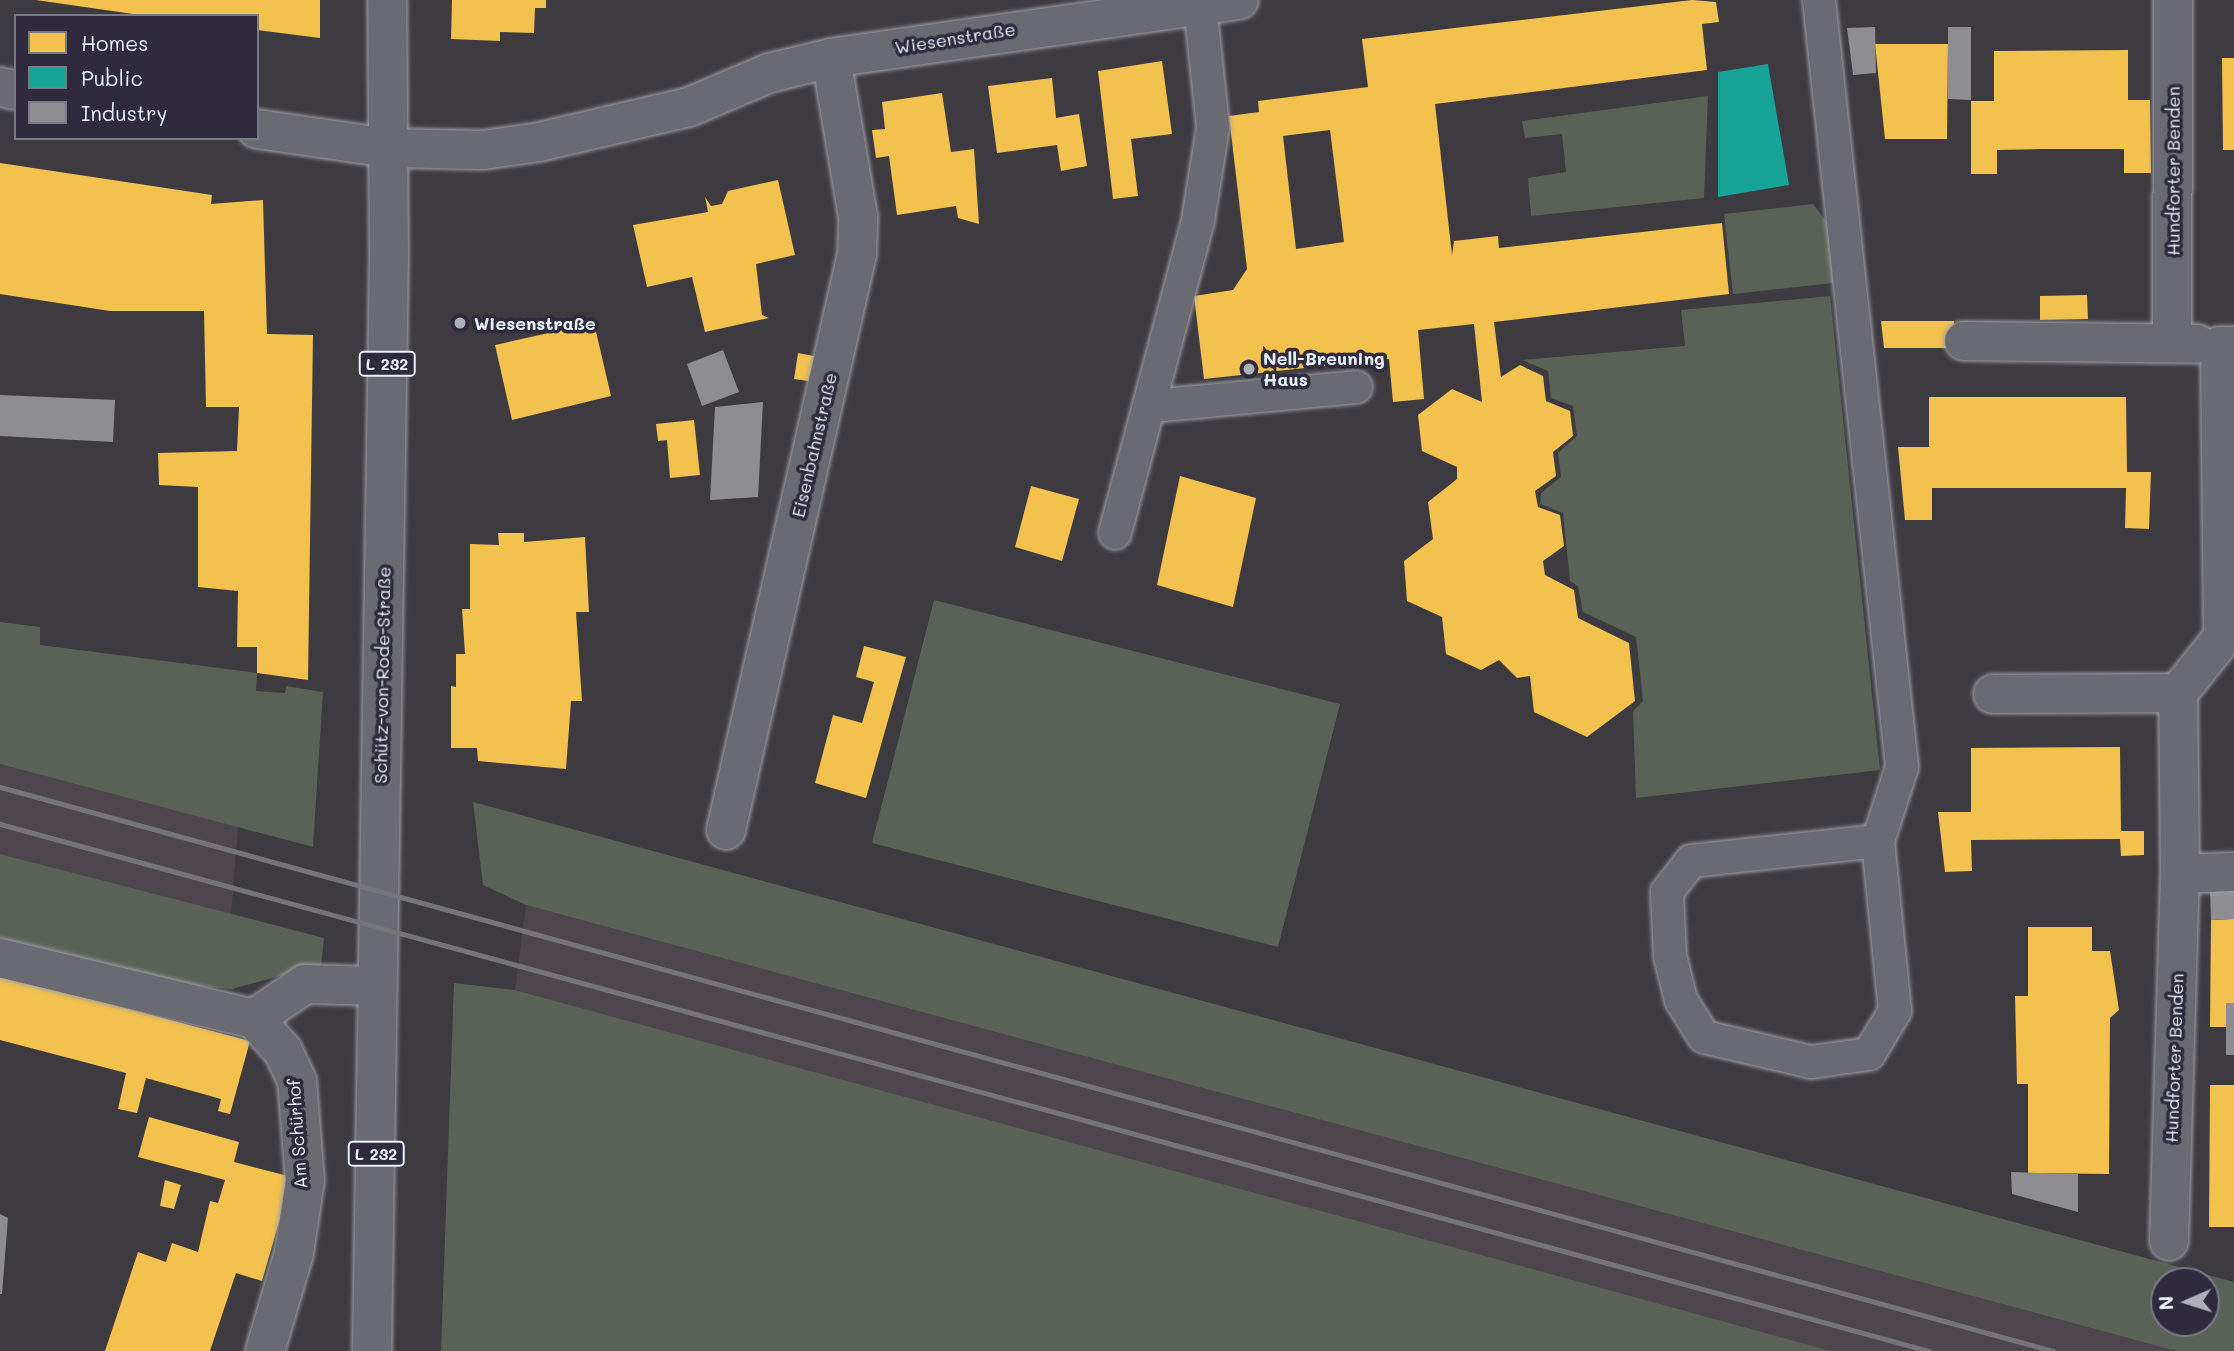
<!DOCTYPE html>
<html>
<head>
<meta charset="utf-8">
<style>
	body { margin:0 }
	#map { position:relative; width:2234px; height:1351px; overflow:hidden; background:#3d3a40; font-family:Mali,sans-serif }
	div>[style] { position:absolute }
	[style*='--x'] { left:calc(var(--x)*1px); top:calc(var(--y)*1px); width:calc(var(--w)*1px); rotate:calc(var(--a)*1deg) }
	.built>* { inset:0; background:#4d464d }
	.green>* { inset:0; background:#5a6157 }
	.homes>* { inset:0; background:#f2c14e }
	.public>* { inset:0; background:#17a398 }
	.industry>* { inset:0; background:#8d8d92 }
	.roads { filter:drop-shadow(0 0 2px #9e9ea2) drop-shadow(0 0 2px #9e9ea2) }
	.service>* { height:32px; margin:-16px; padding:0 16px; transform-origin:16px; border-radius:16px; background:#6a6b72 }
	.minor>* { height:38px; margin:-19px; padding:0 19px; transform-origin:19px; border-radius:19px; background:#6a6b72 }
	.tertiary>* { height:38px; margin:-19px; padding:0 19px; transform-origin:19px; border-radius:19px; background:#6a6b72 }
	.primary>* { height:38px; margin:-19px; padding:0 19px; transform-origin:19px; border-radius:19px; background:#6a6b72 }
	.rail>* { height:5px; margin:-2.5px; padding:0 2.5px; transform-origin:2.5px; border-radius:2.5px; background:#747479 }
	.dots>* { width:19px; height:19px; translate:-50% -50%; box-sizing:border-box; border:4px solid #2f2a3d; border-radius:50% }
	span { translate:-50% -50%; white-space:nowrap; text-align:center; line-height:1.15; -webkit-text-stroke:7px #2f2a3d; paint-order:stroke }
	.shield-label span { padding:2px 5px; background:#2f2a3d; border:2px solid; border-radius:5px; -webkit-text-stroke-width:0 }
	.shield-label { font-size:16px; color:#e8f1f8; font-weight:700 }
	.street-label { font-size:18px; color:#e8f1f8 }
	.poi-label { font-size:18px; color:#e8f1f8; font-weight:700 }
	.left { translate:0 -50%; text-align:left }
	.legend { position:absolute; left:14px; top:14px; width:245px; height:126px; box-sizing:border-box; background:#2f2a3d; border:2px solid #797a88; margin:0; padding:9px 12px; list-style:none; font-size:21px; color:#e8f1f8 }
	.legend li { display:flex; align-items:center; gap:14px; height:35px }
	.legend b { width:35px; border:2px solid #797a88 }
	.north { position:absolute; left:2150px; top:1267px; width:70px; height:70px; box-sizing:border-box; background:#2f2a3d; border:2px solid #797a88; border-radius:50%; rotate:267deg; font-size:19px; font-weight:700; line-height:28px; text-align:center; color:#e8f1f8 }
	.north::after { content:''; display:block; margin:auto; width:24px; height:32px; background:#acb1b8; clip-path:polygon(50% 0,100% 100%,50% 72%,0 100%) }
</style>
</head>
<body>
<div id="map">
	<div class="built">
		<i style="clip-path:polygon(0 764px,238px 827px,231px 915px,0 854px)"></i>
		<i style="clip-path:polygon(526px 905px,2176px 1351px,1831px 1351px,1341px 1221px,515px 990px)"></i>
	</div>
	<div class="green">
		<i style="clip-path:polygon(1708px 96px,1704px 198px,1531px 216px,1528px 178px,1566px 172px,1562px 134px,1525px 138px,1522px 121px)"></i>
		<i style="clip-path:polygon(1813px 204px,1837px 235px,1842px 282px,1733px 294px,1724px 214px)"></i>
		<i style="clip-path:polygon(1830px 296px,1880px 770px,1636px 798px,1633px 711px,1643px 701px,1636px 637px,1583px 612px,1578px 586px,1570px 581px,1563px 513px,1540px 504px,1541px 493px,1561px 477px,1558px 453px,1577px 436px,1573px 406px,1551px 398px,1548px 371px,1522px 360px,1685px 346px,1681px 310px)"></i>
		<i style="clip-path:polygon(934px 600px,1340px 704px,1278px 947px,872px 843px)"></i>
		<i style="clip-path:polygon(0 622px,40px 627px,40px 645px,257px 673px,256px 691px,285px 693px,286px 686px,323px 692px,313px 847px,0 764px)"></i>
		<i style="clip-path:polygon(evenodd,473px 802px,2234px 1282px,2234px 1351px,2176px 1351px,526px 905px,483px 885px,473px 802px,2164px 1281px,2206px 1281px,2206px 1323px,2164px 1323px,2164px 1281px)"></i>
		<i style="clip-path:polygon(0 854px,324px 938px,321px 965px,232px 989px,151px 982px,0 941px)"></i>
		<i style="clip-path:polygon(454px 983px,515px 990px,1831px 1351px,441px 1351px)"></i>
	</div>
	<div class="homes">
		<i style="clip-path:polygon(36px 0,320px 0,320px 38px,257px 30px,257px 16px,147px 16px)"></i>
		<i style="clip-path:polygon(452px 0,546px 0,546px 8px,535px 8px,534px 33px,500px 32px,500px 41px,451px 39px)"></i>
		<i style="clip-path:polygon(evenodd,1692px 0,1716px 2px,1719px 22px,1702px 24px,1707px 70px,1435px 104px,1452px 255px,1454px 241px,1498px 236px,1499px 248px,1722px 223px,1729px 294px,1494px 322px,1501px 377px,1520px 365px,1543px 376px,1546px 401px,1570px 411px,1573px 436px,1553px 452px,1556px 476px,1535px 491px,1538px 507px,1560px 515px,1564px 546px,1543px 561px,1545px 575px,1574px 590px,1578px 618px,1629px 643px,1635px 701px,1587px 737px,1534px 712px,1530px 676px,1517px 678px,1499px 660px,1481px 670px,1446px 654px,1442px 617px,1407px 601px,1404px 561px,1433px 539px,1428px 502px,1457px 479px,1457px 467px,1422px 451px,1418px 415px,1452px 389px,1482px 402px,1474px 324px,1418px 330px,1424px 399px,1393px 402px,1389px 359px,1204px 379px,1194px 296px,1233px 290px,1247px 269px,1229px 116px,1259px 112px,1258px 101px,1368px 87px,1362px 39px,1692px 0,1330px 130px,1344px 242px,1296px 249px,1283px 136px,1330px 130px)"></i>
		<i style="clip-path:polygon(1875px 44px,1948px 44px,1947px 139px,1885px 139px)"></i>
		<i style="clip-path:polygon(2128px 50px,2128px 100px,2150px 100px,2151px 173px,2124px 173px,2124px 149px,2040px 149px,1997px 150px,1997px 174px,1971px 174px,1971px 101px,1994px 101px,1994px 51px)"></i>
		<i style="clip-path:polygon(2222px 58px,2234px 58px,2234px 150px,2223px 150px)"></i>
		<i style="clip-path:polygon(1162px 61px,1172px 134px,1131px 139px,1138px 196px,1113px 199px,1098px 71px)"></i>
		<i style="clip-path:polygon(1052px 78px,1056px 118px,1079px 114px,1087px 166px,1061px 171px,1057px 145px,997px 153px,988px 86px)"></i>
		<i style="clip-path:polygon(942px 93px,951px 152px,974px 149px,979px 224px,958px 218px,956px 206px,897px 215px,889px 156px,876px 158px,872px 130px,885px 129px,882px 102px)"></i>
		<i style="clip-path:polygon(0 163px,212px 195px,211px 204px,263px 200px,267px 334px,313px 335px,308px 680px,257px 673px,257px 647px,237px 647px,238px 591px,198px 587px,198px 487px,159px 485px,158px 453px,237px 451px,239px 407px,206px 407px,204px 311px,110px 311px,0 294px)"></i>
		<i style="clip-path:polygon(778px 180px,795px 255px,756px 264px,762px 315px,769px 318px,705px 332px,692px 277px,647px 287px,633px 225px,708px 212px,705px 197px,711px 206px,722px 204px,728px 191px)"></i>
		<i style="clip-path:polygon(2087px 295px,2088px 319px,2040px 320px,2040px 296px)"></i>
		<i style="clip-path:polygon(1881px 321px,1954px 321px,1954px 348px,1884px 348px)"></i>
		<i style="clip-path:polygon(594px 323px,611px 396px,512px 420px,495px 345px)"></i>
		<i style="clip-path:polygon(798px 353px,819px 357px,815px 382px,794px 379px)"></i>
		<i style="clip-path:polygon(1929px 397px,2126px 397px,2127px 472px,2151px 472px,2149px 529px,2125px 528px,2126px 488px,1932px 488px,1932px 520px,1905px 520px,1898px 447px,1929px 447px)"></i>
		<i style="clip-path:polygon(694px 420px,700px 475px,670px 478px,667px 440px,658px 441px,656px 424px)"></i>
		<i style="clip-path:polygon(1180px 476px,1256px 498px,1233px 607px,1157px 585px)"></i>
		<i style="clip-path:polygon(1031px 486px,1079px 499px,1062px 561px,1015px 547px)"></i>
		<i style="clip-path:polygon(498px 533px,524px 533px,524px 542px,585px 537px,589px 612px,576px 612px,582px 701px,571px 701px,566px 769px,478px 761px,477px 748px,451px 748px,451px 686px,456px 687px,456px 654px,465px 654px,462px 609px,470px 609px,470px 544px,499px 545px)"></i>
		<i style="clip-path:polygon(864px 646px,906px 657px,866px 798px,815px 783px,833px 715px,862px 723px,874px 682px,856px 677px)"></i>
		<i style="clip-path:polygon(2120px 747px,2121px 831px,2144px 831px,2144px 855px,2121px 856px,2120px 839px,1971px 840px,1972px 871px,1945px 872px,1938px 812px,1971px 812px,1971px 748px)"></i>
		<i style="clip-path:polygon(2234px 919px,2234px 1003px,2226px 1003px,2226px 1027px,2210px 1027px,2211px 920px)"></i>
		<i style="clip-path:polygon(2028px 927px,2092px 927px,2092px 951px,2110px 951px,2119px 1010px,2110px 1018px,2109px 1174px,2028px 1173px,2028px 1084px,2017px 1084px,2015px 996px,2028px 996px)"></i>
		<i style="clip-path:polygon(0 975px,250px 1041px,230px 1114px,218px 1111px,221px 1099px,146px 1078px,137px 1113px,118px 1109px,126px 1073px,0 1040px)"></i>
		<i style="clip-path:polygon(2210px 1085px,2234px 1085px,2234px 1227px,2209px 1227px)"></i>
		<i style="clip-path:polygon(149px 1117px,239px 1142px,234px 1162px,292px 1177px,262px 1281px,236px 1273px,210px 1351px,105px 1351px,138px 1252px,166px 1262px,172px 1243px,198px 1252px,210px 1201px,218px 1203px,225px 1180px,138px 1157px)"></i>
		<i style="clip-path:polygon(165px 1180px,181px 1185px,174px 1209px,160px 1206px)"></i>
	</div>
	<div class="public">
		<i style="clip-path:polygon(1768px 64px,1789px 185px,1718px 197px,1718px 72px)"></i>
	</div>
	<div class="industry">
		<i style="clip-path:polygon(1875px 27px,1876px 73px,1853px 75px,1847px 28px)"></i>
		<i style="clip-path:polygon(1948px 27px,1971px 27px,1971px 100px,1948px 99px)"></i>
		<i style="clip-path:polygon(723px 350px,739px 392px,702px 406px,687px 364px)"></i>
		<i style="clip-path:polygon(0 395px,115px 400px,113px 442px,0 436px)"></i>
		<i style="clip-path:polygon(763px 402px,758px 497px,710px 500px,715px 407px)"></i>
		<i style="clip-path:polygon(2210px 891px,2234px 891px,2234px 919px,2211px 920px)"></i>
		<i style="clip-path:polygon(2226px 1003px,2234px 1003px,2234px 1055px,2226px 1055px)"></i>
		<i style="clip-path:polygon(2011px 1172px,2078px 1174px,2078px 1212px,2012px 1194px)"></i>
		<i style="clip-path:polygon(0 1214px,8px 1218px,2px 1294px,0 1294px)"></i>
	</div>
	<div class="roads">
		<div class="service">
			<i style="--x:1819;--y:0;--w:771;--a:83.82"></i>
			<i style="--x:1902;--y:767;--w:78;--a:108"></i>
			<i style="--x:1878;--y:841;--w:171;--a:84.3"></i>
			<i style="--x:1895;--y:1011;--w:50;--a:121.2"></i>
			<i style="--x:1869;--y:1054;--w:59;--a:172.1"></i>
			<i style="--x:1811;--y:1062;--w:110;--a:-166.8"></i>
			<i style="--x:1704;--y:1037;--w:44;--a:-121.9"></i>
			<i style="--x:1681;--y:1000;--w:45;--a:-104"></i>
			<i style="--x:1670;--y:956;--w:64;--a:-92.7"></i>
			<i style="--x:1667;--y:892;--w:39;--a:-52"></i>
			<i style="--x:1691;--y:861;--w:188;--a:-6.1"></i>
			<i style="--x:1152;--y:406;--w:205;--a:-5.3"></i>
			<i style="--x:1115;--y:533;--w:324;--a:-75.1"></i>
			<i style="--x:1198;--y:220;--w:94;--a:-80.8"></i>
			<i style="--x:1213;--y:127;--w:123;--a:-96.1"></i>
		</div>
		<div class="minor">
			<i style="--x:389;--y:148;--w:94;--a:1.2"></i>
			<i style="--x:483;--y:150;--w:57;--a:-8.1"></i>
			<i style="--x:539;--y:142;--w:154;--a:-13.1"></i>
			<i style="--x:689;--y:107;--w:87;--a:-23"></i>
			<i style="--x:769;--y:73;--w:64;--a:-13.6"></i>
			<i style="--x:831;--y:58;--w:412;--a:-8.1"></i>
			<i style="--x:1964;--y:341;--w:233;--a:0.7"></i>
			<i style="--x:2172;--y:342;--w:342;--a:-89.8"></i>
			<i style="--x:1993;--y:694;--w:185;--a:-0.3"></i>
			<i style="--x:726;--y:830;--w:591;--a:-77.19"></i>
			<i style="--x:857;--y:254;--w:37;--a:-88"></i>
			<i style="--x:858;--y:217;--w:161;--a:-99.6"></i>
			<i style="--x:2180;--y:874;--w:54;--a:-2.1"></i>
			<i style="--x:0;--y:958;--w:261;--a:13.5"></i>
			<i style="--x:254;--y:1019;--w:43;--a:47.8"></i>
			<i style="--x:283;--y:1051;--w:33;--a:65"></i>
			<i style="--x:297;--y:1081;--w:99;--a:85.4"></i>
			<i style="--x:305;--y:1180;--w:74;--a:98.6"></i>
			<i style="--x:294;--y:1253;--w:102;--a:106.5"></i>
			<i style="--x:254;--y:1019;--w:62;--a:-34.5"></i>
			<i style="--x:305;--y:984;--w:72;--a:1.6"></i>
			<i style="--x:2169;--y:1241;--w:367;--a:-88.3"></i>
			<i style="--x:2180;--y:874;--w:181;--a:-90.6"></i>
			<i style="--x:2178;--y:693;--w:72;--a:-51.2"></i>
			<i style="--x:2223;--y:637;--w:291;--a:-90.6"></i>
			<i style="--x:2220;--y:346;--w:14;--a:0"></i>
		</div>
		<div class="tertiary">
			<i style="--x:0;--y:87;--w:16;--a:11"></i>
			<i style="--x:257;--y:129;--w:133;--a:8.2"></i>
		</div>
		<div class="primary">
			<i style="--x:372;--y:1351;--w:1094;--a:-89.11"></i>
			<i style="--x:389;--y:257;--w:257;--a:-90.4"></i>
		</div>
	</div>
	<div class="rail">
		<i style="--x:0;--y:787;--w:2129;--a:15.36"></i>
		<i style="--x:0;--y:824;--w:2000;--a:15.28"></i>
	</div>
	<div class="dots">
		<i style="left:460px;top:323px;background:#acb1b8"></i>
		<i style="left:1249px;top:369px;background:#acb1b8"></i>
	</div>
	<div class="shield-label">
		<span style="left:387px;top:364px">L 232</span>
		<span style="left:376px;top:1154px">L 232</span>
	</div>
	<div class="street-label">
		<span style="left:955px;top:38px;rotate:-9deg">Wiesenstraße</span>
		<span style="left:2173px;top:171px;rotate:-90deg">Hundforter Benden</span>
		<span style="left:814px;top:445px;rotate:-77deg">Eisenbahnstraße</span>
		<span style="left:382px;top:675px;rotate:-89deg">Schütz-von-Rode-Straße</span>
		<span style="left:2174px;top:1058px;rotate:-88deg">Hundforter Benden</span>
		<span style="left:297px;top:1134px;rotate:-94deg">Am Schürhof</span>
	</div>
	<div class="poi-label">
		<span class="left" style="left:474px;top:323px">Wiesenstraße</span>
		<span class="left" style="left:1263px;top:369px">Nell-Breuning<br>Haus</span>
	</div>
	<ul class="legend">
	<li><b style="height:19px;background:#f2c14e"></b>Homes</li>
	<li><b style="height:19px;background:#17a398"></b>Public</li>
	<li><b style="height:19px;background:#8d8d92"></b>Industry</li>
	</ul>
	<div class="north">N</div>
</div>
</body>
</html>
